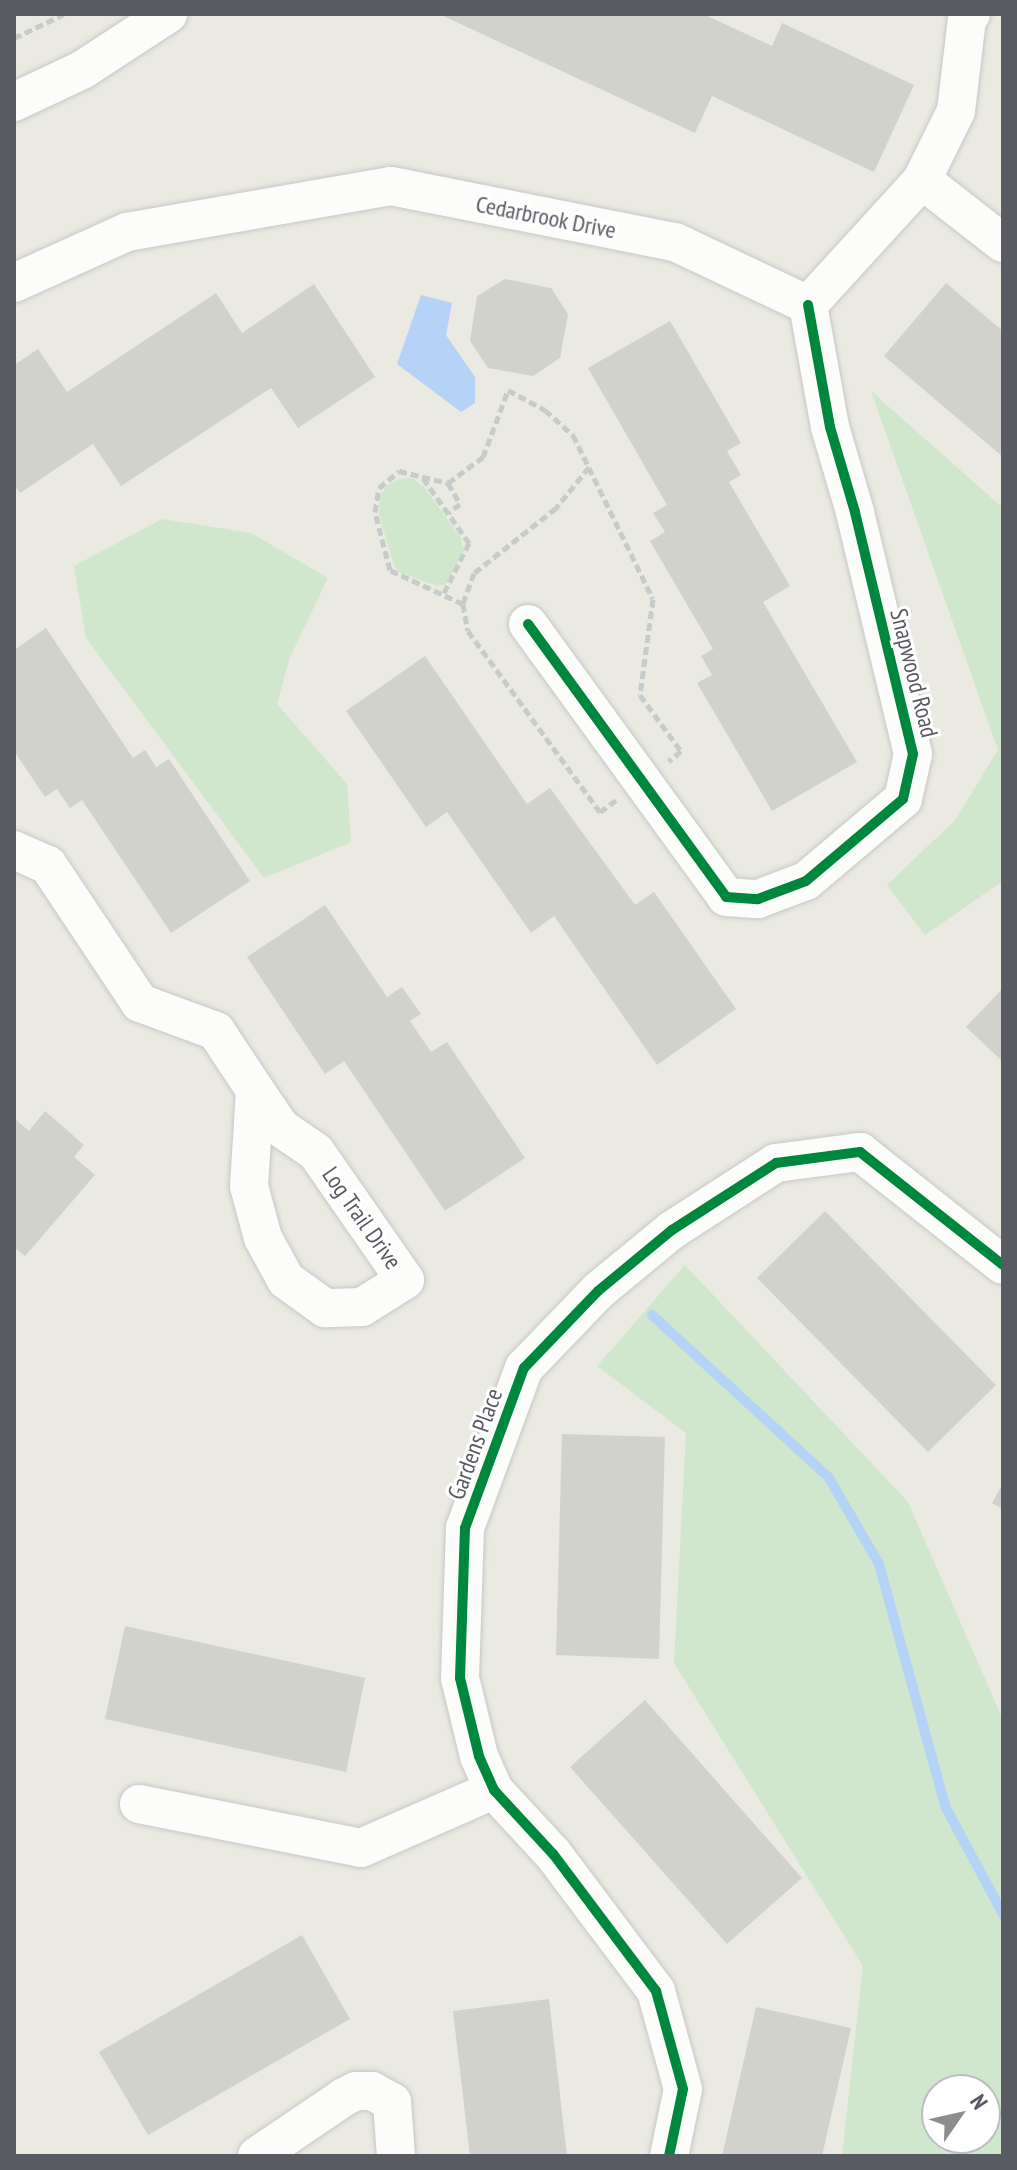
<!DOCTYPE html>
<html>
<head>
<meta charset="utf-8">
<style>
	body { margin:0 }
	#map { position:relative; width:1017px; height:2170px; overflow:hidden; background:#eae9e2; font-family:"PT Sans Narrow",sans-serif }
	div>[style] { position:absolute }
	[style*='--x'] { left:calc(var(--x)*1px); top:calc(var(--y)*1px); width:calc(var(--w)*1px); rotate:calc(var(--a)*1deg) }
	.green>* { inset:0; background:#d0e7ce }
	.water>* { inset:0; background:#b4d3f6 }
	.stream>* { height:10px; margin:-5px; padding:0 5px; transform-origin:5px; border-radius:5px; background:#b4d3f6 }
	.building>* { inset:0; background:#d2d2cd }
	.path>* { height:5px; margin-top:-2.5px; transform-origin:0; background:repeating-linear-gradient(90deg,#c5ccc9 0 8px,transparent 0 12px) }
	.roads { filter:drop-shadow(0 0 2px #c7c8c6) drop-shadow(0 0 2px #c7c8c6) }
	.minor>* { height:38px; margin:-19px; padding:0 19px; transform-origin:19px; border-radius:19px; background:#fcfcfb }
	.cycleway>* { height:10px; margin:-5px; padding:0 5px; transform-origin:5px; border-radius:5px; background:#00873e }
	span { translate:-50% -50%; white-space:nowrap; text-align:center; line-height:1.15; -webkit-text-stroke:6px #fff; paint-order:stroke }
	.street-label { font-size:24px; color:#585b62 }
	.frame { position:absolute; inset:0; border:16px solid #585b62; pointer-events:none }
	.north { position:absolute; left:921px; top:2074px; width:80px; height:80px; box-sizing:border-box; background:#fff; border:2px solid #bcbdc0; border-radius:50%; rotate:56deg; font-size:22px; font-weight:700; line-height:32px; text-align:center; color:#585b62 }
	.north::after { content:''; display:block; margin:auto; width:28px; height:36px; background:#8b8d8f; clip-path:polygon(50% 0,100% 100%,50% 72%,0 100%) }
</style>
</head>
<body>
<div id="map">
	<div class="green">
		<i style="clip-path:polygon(871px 391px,1003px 508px,1003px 881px,925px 935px,887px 885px,955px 820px,998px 750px)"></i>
		<i style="clip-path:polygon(412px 478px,424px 487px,461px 538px,464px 550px,446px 584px,437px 586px,399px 572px,394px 565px,379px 515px,380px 497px,387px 485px,399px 479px)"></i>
		<i style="clip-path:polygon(162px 519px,251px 533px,328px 578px,290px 657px,277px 704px,347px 784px,351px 842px,264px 878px,86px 638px,74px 566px)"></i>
		<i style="clip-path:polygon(evenodd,685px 1265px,908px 1502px,1003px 1720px,1003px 2156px,842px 2156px,863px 1966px,674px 1663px,686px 1433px,597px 1366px,685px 1265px,937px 2090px,985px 2090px,985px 2138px,937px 2138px,937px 2090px)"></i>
	</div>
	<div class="water">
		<i style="clip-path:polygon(421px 295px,452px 303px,446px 335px,475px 377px,475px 403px,461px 412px,397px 364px)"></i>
	</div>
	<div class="stream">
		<i style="--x:652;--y:1315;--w:241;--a:42.6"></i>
		<i style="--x:829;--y:1478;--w:99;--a:59.8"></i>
		<i style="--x:879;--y:1564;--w:251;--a:74.7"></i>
		<i style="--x:945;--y:1806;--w:123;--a:61.8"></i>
	</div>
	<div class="building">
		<i style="clip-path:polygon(439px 14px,703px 14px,772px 46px,782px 23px,914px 85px,874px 172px,712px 96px,695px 133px)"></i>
		<i style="clip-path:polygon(505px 279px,551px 288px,568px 314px,560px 358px,533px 376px,488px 368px,470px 341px,477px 296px)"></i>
		<i style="clip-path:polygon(946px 283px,1003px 331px,1003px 457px,884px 356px)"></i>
		<i style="clip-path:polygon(314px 284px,375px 377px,298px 428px,271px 388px,121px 486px,93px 444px,20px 493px,14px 485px,14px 365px,38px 349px,67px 392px,216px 293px,242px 333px)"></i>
		<i style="clip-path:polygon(670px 321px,741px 443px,727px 451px,741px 475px,729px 482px,790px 586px,763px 602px,857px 762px,772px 811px,697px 683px,712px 675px,701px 656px,713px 649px,650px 541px,665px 532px,653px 513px,667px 505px,588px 368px)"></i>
		<i style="clip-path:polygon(46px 628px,133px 758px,145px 750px,156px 767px,169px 759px,250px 881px,171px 933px,82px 800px,70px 808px,57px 789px,45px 797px,14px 751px,14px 650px)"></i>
		<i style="clip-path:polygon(425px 656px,527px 804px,550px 788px,635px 905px,654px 892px,736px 1009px,657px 1065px,554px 916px,531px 933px,447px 812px,426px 827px,346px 711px)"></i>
		<i style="clip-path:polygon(325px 905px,387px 997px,402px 987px,421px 1014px,410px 1021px,431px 1052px,447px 1042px,525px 1158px,445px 1211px,344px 1061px,325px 1074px,247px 957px)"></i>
		<i style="clip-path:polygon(1003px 988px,1003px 1062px,966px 1027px)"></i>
		<i style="clip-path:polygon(45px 1111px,84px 1145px,74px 1157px,95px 1175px,25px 1256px,14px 1247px,14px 1118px,29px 1131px)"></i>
		<i style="clip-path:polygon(825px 1211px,996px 1385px,928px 1452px,757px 1278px)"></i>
		<i style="clip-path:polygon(562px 1434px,665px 1437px,659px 1659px,556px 1655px)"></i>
		<i style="clip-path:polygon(1003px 1483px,1003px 1509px,992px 1503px)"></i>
		<i style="clip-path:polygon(125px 1626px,365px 1678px,346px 1772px,105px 1719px)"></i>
		<i style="clip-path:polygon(645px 1700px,802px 1878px,727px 1944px,570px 1767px)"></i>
		<i style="clip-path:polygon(302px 1935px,350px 2019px,148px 2135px,99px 2052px)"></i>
		<i style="clip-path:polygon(549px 1999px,567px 2156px,470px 2156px,453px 2011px)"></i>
		<i style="clip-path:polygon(756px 2007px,851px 2028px,822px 2156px,722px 2156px)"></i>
	</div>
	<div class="path">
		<i style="--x:14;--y:38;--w:55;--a:-25.6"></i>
		<i style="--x:589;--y:467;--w:53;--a:128.8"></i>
		<i style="--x:556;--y:508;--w:105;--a:141.6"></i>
		<i style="--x:474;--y:573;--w:33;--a:110"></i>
		<i style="--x:463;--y:604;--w:27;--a:80"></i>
		<i style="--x:468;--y:631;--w:224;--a:53.9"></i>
		<i style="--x:600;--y:812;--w:20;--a:-37"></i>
		<i style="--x:423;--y:478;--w:80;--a:54.7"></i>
		<i style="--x:469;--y:543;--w:56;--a:116.6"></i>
		<i style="--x:448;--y:483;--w:24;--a:60"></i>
		<i style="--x:460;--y:504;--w:15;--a:143"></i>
		<i style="--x:463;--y:604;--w:81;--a:-155"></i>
		<i style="--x:390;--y:570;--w:60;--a:-104.5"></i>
		<i style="--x:375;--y:512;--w:24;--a:-81"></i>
		<i style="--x:379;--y:488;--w:26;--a:-40"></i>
		<i style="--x:399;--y:471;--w:50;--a:13.8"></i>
		<i style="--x:448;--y:483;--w:44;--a:-36.6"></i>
		<i style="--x:483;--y:457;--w:72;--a:-69.5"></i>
		<i style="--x:508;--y:390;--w:42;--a:28.4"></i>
		<i style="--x:545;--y:410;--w:38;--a:42"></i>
		<i style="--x:573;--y:435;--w:182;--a:64"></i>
		<i style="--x:653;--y:599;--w:97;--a:97.7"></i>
		<i style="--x:640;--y:695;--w:69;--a:53.8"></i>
		<i style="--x:681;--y:751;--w:16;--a:140"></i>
	</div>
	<div class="roads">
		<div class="minor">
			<i style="--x:14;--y:102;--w:75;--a:-25.2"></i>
			<i style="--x:82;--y:70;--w:103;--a:-33.1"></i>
			<i style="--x:922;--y:180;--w:103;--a:37.9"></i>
			<i style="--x:14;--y:283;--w:124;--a:-24.3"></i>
			<i style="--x:127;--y:232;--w:268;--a:-9.9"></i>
			<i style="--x:391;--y:186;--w:289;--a:11.2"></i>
			<i style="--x:675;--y:242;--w:147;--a:25.3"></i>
			<i style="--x:808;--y:305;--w:169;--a:-47.6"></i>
			<i style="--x:922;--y:180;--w:77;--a:-63.8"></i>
			<i style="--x:956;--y:111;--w:93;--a:-83.2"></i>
			<i style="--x:967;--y:19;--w:6;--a:-51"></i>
			<i style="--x:528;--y:624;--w:337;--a:54"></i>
			<i style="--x:726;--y:897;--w:32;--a:4"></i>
			<i style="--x:758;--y:899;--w:51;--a:-20.6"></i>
			<i style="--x:806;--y:881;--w:127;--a:-40.2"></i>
			<i style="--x:903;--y:799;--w:46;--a:-77.5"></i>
			<i style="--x:913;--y:754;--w:249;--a:-103.5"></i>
			<i style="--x:855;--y:512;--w:89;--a:-106.4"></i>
			<i style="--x:830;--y:427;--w:124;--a:-100.2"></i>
			<i style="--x:14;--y:850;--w:37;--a:24"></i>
			<i style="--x:48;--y:865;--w:166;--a:56.3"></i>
			<i style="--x:140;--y:1003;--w:81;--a:20.2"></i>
			<i style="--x:216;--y:1031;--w:71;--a:56.5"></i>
			<i style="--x:255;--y:1090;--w:46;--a:55.6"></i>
			<i style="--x:281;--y:1128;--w:42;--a:34.4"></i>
			<i style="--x:316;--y:1152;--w:156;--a:55.2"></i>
			<i style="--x:405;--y:1280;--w:51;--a:147.9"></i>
			<i style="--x:362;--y:1307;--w:37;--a:178"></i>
			<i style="--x:325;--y:1308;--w:48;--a:-144.3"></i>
			<i style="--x:286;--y:1280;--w:48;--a:-118.7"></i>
			<i style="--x:263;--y:1238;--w:54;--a:-105.1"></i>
			<i style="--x:249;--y:1186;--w:96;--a:-86.4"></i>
			<i style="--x:139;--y:1804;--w:226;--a:11.2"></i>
			<i style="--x:361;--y:1848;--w:145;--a:-23.6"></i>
			<i style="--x:257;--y:2156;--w:105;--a:-34.1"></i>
			<i style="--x:344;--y:2097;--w:13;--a:-27"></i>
			<i style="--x:356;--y:2091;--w:16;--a:0"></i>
			<i style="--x:372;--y:2091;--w:23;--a:29"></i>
			<i style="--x:392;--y:2102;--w:54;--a:85.8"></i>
			<i style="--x:669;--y:2156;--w:68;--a:-78.2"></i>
			<i style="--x:683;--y:2089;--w:102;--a:-105.4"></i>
			<i style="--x:656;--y:1991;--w:171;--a:-126.9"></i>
			<i style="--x:553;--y:1854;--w:87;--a:-132.7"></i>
			<i style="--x:494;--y:1790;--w:37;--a:-114"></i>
			<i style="--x:479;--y:1756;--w:80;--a:-103.7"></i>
			<i style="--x:460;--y:1678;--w:150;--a:-88.1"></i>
			<i style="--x:465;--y:1528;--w:171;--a:-69.8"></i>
			<i style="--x:524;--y:1368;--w:107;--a:-46.1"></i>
			<i style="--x:598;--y:1291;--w:96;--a:-39.5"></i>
			<i style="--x:672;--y:1230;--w:124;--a:-32.8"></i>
			<i style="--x:776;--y:1163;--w:85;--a:-7.5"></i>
			<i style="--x:860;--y:1152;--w:182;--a:38.3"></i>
		</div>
	</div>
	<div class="cycleway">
		<i style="--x:528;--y:624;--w:337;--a:54"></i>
		<i style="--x:726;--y:897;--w:32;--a:4"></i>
		<i style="--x:758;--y:899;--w:51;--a:-20.6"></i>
		<i style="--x:806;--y:881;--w:127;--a:-40.2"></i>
		<i style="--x:903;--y:799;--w:46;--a:-77.5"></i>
		<i style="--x:913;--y:754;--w:249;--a:-103.5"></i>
		<i style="--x:855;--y:512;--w:89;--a:-106.4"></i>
		<i style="--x:830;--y:427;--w:124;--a:-100.2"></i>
		<i style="--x:669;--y:2156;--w:68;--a:-78.2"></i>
		<i style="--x:683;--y:2089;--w:102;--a:-105.4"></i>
		<i style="--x:656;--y:1991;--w:171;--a:-126.9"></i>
		<i style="--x:553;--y:1854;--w:87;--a:-132.7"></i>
		<i style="--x:494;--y:1790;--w:37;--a:-114"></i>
		<i style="--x:479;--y:1756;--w:80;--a:-103.7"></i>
		<i style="--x:460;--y:1678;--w:150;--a:-88.1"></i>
		<i style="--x:465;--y:1528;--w:171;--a:-69.8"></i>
		<i style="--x:524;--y:1368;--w:107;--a:-46.1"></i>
		<i style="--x:598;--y:1291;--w:96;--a:-39.5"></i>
		<i style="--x:672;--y:1230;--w:124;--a:-32.8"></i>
		<i style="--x:776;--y:1163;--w:85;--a:-7.5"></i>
		<i style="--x:860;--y:1152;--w:182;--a:38.3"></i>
	</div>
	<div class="street-label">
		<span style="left:546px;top:217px;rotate:11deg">Cedarbrook Drive</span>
		<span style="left:914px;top:673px;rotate:76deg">Snapwood Road</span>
		<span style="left:362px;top:1218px;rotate:55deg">Log Trail Drive</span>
		<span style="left:475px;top:1444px;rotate:-70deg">Gardens Place</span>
	</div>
	<div class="frame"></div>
	<div class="north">N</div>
</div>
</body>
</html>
